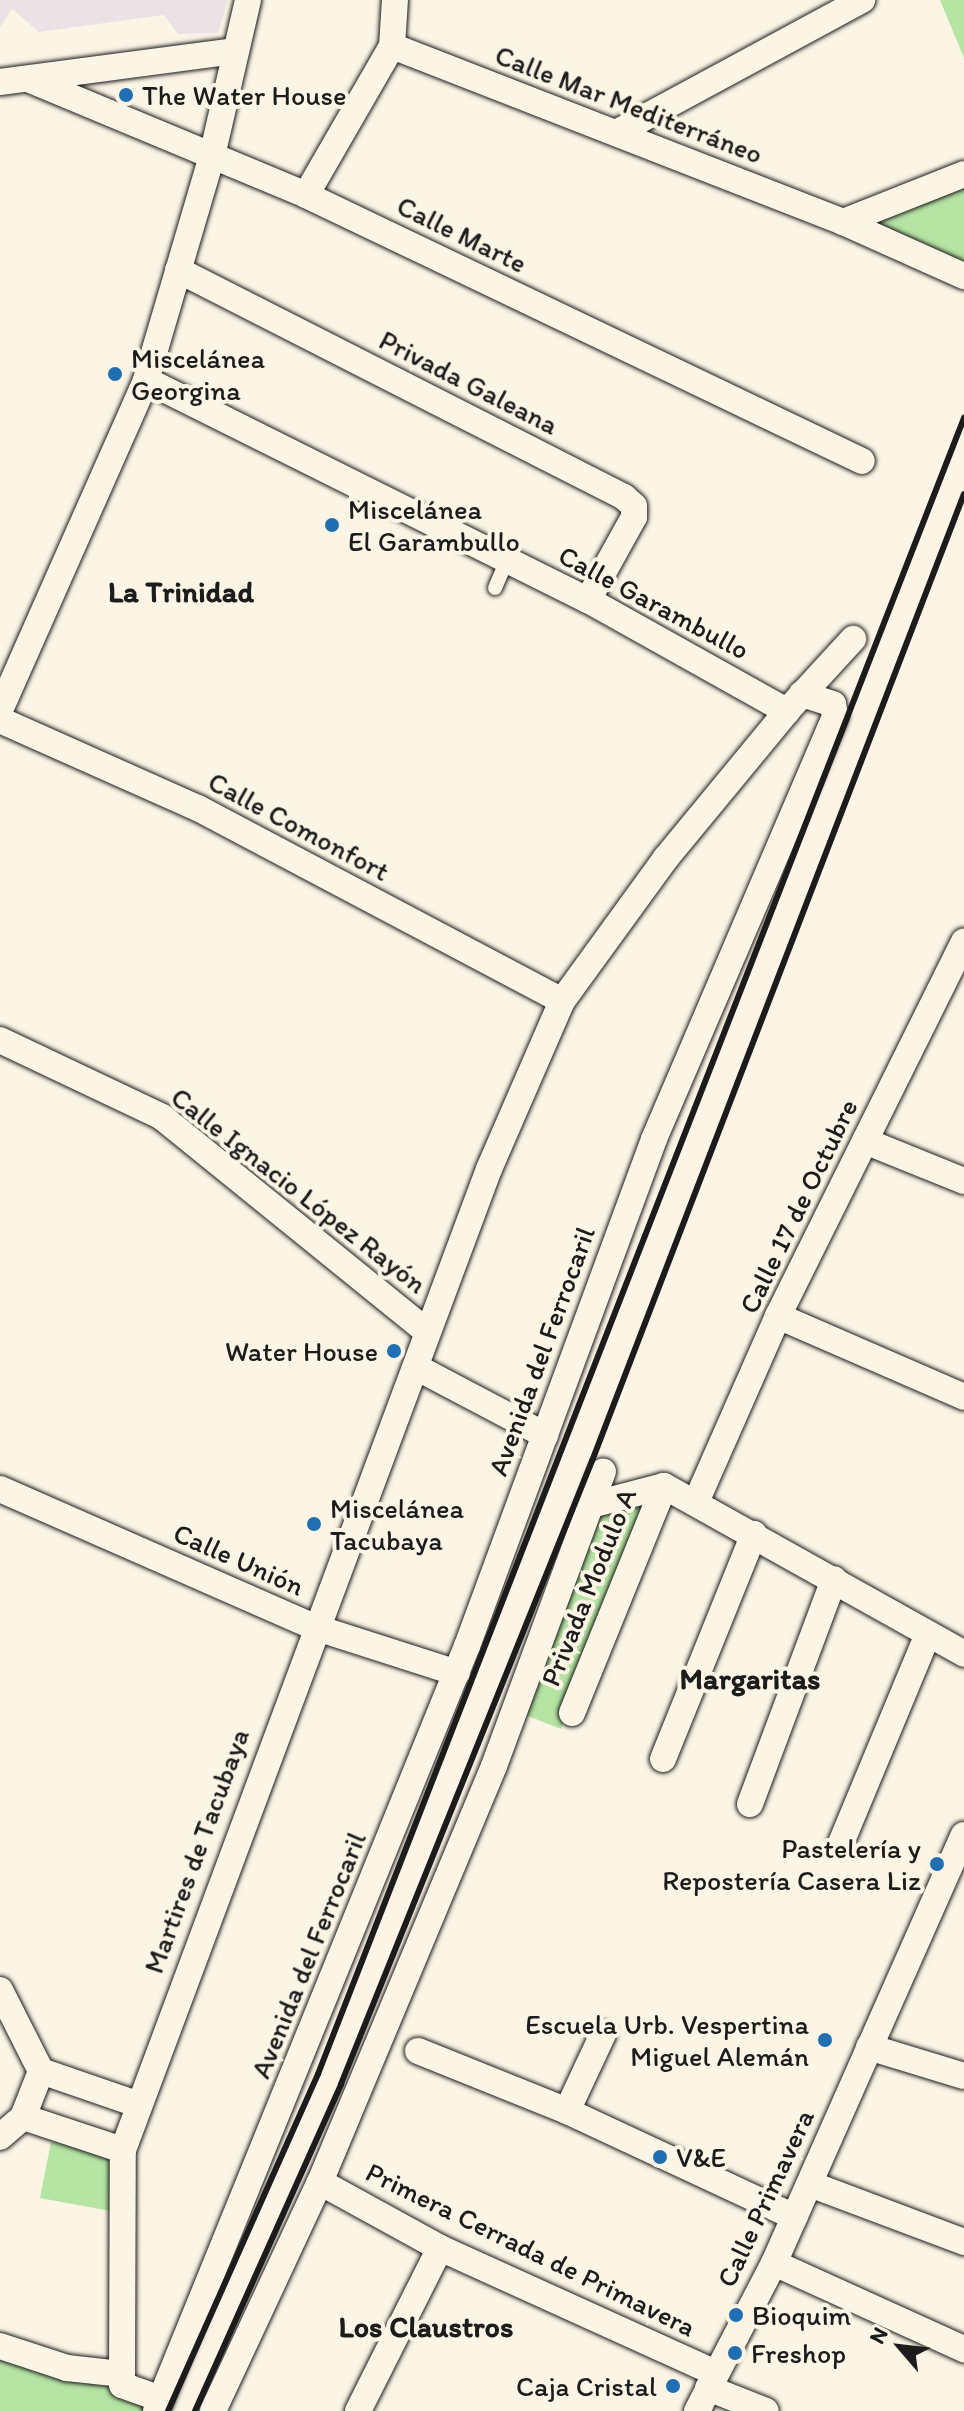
<!DOCTYPE html>
<html>
<head>
<meta charset="utf-8">
<style>
	body { margin:0 }
	#map { position:relative; width:964px; height:2411px; overflow:hidden; background:#fcf5e5; font-family:Itim,sans-serif }
	div>[style] { position:absolute }
	[style*='--x'] { left:calc(var(--x)*1px); top:calc(var(--y)*1px); width:calc(var(--w)*1px); rotate:calc(var(--a)*1deg) }
	.built>* { inset:0; background:#eae3e6 }
	.green>* { inset:0; background:#b5e4a3 }
	.roads { filter:drop-shadow(0 0 2px #1c1c1c) drop-shadow(0 0 2px #1c1c1c) }
	.lane>* { height:14px; margin:-7px; padding:0 7px; transform-origin:7px; border-radius:7px; background:#fcf5e5 }
	.street>* { height:26px; margin:-13px; padding:0 13px; transform-origin:13px; border-radius:13px; background:#fcf5e5 }
	.rail>* { height:6px; margin:-3px; padding:0 3px; transform-origin:3px; border-radius:3px; background:#1c1c1c }
	.dots>* { width:22px; height:22px; translate:-50% -50%; box-sizing:border-box; border:4px solid #fcf5e5; border-radius:50% }
	span { translate:-50% -50%; white-space:nowrap; text-align:center; line-height:1.15; -webkit-text-stroke:8px #fcf5e5; paint-order:stroke }
	.poi-label { font-size:28px; color:#1c1c1c }
	.left { translate:0 -50%; text-align:left }
	.right { translate:-100% -50%; text-align:right }
	.street-label { font-size:28px; color:#1c1c1c }
	.neighbourhood-label { font-size:30px; color:#1c1c1c; font-weight:700 }
	.north { position:absolute; left:860px; top:2307px; width:80px; height:80px; -webkit-text-stroke:6px #fcf5e5; paint-order:stroke; rotate:298deg; font-size:22px; font-weight:700; line-height:32px; text-align:center; color:#1c1c1c }
	.north::after { content:''; display:block; margin:auto; width:28px; height:36px; background:#1c1c1c; clip-path:polygon(50% 0,100% 100%,50% 72%,0 100%) }
</style>
</head>
<body>
<div id="map">
	<div class="built">
		<i style="clip-path:polygon(0 0,228px 0,218px 33px,178px 34px,164px 15px,39px 32px,12px 9px,0 27px)"></i>
	</div>
	<div class="green">
		<i style="clip-path:polygon(940px 0,964px 0,964px 58px)"></i>
		<i style="clip-path:polygon(964px 175px,964px 272px,849px 221px)"></i>
		<i style="clip-path:polygon(653px 1495px,561px 1729px,518px 1712px,596px 1516px)"></i>
		<i style="clip-path:polygon(51px 2142px,121px 2155px,110px 2211px,40px 2198px)"></i>
		<i style="clip-path:polygon(0 2358px,112px 2384px,151px 2404px,147px 2411px,0 2411px)"></i>
	</div>
	<div class="roads">
		<div class="lane">
			<i style="--x:495;--y:588;--w:30;--a:-67"></i>
		</div>
		<div class="street">
			<i style="--x:392;--y:46;--w:484;--a:21.3"></i>
			<i style="--x:843;--y:222;--w:133;--a:24.1"></i>
			<i style="--x:28;--y:79;--w:301;--a:22.6"></i>
			<i style="--x:306;--y:195;--w:616;--a:25.57"></i>
			<i style="--x:0;--y:82;--w:238;--a:-7.5"></i>
			<i style="--x:616;--y:133;--w:280;--a:-28.4"></i>
			<i style="--x:306;--y:195;--w:172;--a:-60"></i>
			<i style="--x:392;--y:46;--w:46;--a:-86.3"></i>
			<i style="--x:843;--y:222;--w:130;--a:-21.6"></i>
			<i style="--x:178;--y:270;--w:500;--a:26.97"></i>
			<i style="--x:624;--y:497;--w:13;--a:42"></i>
			<i style="--x:634;--y:506;--w:11;--a:90"></i>
			<i style="--x:634;--y:517;--w:95;--a:119"></i>
			<i style="--x:146;--y:380;--w:494;--a:26.5"></i>
			<i style="--x:588;--y:600;--w:228;--a:29.2"></i>
			<i style="--x:0;--y:710;--w:361;--a:-66.1"></i>
			<i style="--x:146;--y:380;--w:234;--a:-73.6"></i>
			<i style="--x:212;--y:156;--w:160;--a:-77"></i>
			<i style="--x:0;--y:720;--w:217;--a:24"></i>
			<i style="--x:198;--y:808;--w:412;--a:27.9"></i>
			<i style="--x:0;--y:1040;--w:179;--a:25.4"></i>
			<i style="--x:162;--y:1117;--w:340;--a:39"></i>
			<i style="--x:865;--y:1141;--w:107;--a:22"></i>
			<i style="--x:778;--y:1316;--w:203;--a:23.5"></i>
			<i style="--x:416;--y:1367;--w:146;--a:27.8"></i>
			<i style="--x:664;--y:1486;--w:344;--a:29.2"></i>
			<i style="--x:0;--y:1489;--w:343;--a:23.7"></i>
			<i style="--x:314;--y:1627;--w:150;--a:17.8"></i>
			<i style="--x:696;--y:1502;--w:203;--a:-66.2"></i>
			<i style="--x:778;--y:1316;--w:418;--a:-63.6"></i>
			<i style="--x:591;--y:1505;--w:75;--a:-14.6"></i>
			<i style="--x:572;--y:1713;--w:245;--a:-67.9"></i>
			<i style="--x:663;--y:1759;--w:243;--a:-68"></i>
			<i style="--x:750;--y:1804;--w:240;--a:-69.5"></i>
			<i style="--x:841;--y:1843;--w:226;--a:-67.4"></i>
			<i style="--x:0;--y:1990;--w:91;--a:63.2"></i>
			<i style="--x:869;--y:2047;--w:99;--a:17"></i>
			<i style="--x:418;--y:2051;--w:161;--a:21.9"></i>
			<i style="--x:567;--y:2111;--w:251;--a:25"></i>
			<i style="--x:41;--y:2071;--w:102;--a:19"></i>
			<i style="--x:567;--y:2111;--w:85;--a:-64.9"></i>
			<i style="--x:23;--y:2117;--w:105;--a:18.3"></i>
			<i style="--x:0;--y:2137;--w:30;--a:-41"></i>
			<i style="--x:23;--y:2117;--w:49;--a:-68.6"></i>
			<i style="--x:320;--y:2182;--w:137;--a:28.8"></i>
			<i style="--x:440;--y:2248;--w:302;--a:24.4"></i>
			<i style="--x:810;--y:2184;--w:165;--a:20.6"></i>
			<i style="--x:774;--y:2263;--w:209;--a:24.4"></i>
			<i style="--x:0;--y:2346;--w:71;--a:18.2"></i>
			<i style="--x:67;--y:2368;--w:54;--a:6.3"></i>
			<i style="--x:708;--y:2388;--w:62;--a:21.6"></i>
			<i style="--x:161;--y:2399;--w:41;--a:-160.3"></i>
			<i style="--x:122;--y:2385;--w:235;--a:-89.8"></i>
			<i style="--x:123;--y:2150;--w:1047;--a:-69.54"></i>
			<i style="--x:489;--y:1169;--w:183;--a:-66.5"></i>
			<i style="--x:562;--y:1001;--w:177;--a:-54"></i>
			<i style="--x:666;--y:858;--w:190;--a:-50.5"></i>
			<i style="--x:787;--y:711;--w:98;--a:-47.5"></i>
			<i style="--x:156;--y:2411;--w:826;--a:-67.88"></i>
			<i style="--x:467;--y:1646;--w:540;--a:-69.75"></i>
			<i style="--x:654;--y:1139;--w:460;--a:-66.8"></i>
			<i style="--x:835;--y:716;--w:12;--a:-99"></i>
			<i style="--x:833;--y:704;--w:33;--a:-162"></i>
			<i style="--x:213;--y:2411;--w:253;--a:-65"></i>
			<i style="--x:320;--y:2182;--w:451;--a:-67.3"></i>
			<i style="--x:494;--y:1766;--w:314;--a:-69.7"></i>
			<i style="--x:358;--y:2411;--w:182;--a:-63.3"></i>
			<i style="--x:697;--y:2411;--w:167;--a:-62.5"></i>
			<i style="--x:774;--y:2263;--w:468;--a:-66.1"></i>
		</div>
	</div>
	<div class="rail">
		<i style="--x:168;--y:2411;--w:369;--a:-66"></i>
		<i style="--x:318;--y:2074;--w:1778;--a:-68.69"></i>
		<i style="--x:195;--y:2411;--w:358;--a:-65.9"></i>
		<i style="--x:341;--y:2084;--w:672;--a:-68.06"></i>
		<i style="--x:592;--y:1461;--w:1036;--a:-68.96"></i>
	</div>
	<div class="dots">
		<i style="left:126px;top:95px;background:#1f6fb2"></i>
		<i style="left:115px;top:374px;background:#1f6fb2"></i>
		<i style="left:332px;top:525px;background:#1f6fb2"></i>
		<i style="left:394px;top:1351px;background:#1f6fb2"></i>
		<i style="left:314px;top:1524px;background:#1f6fb2"></i>
		<i style="left:937px;top:1864px;background:#1f6fb2"></i>
		<i style="left:825px;top:2040px;background:#1f6fb2"></i>
		<i style="left:660px;top:2157px;background:#1f6fb2"></i>
		<i style="left:736px;top:2315px;background:#1f6fb2"></i>
		<i style="left:735px;top:2353px;background:#1f6fb2"></i>
		<i style="left:673px;top:2386px;background:#1f6fb2"></i>
	</div>
	<div class="poi-label">
		<span class="left" style="left:142px;top:95px">The Water House</span>
		<span class="left" style="left:131px;top:374px">Miscelánea<br>Georgina</span>
		<span class="left" style="left:348px;top:525px">Miscelánea<br>El Garambullo</span>
		<span class="right" style="left:378px;top:1351px">Water House</span>
		<span class="left" style="left:330px;top:1524px">Miscelánea<br>Tacubaya</span>
		<span class="right" style="left:921px;top:1864px">Pastelería y<br>Repostería Casera Liz</span>
		<span class="right" style="left:809px;top:2040px">Escuela Urb. Vespertina<br>Miguel Alemán</span>
		<span class="left" style="left:676px;top:2157px">V&amp;E</span>
		<span class="left" style="left:752px;top:2315px">Bioquim</span>
		<span class="left" style="left:751px;top:2353px">Freshop</span>
		<span class="right" style="left:657px;top:2386px">Caja Cristal</span>
	</div>
	<div class="street-label">
		<span style="left:629px;top:104px;rotate:21deg">Calle Mar Mediterráneo</span>
		<span style="left:462px;top:234px;rotate:26deg">Calle Marte</span>
		<span style="left:469px;top:382px;rotate:27deg">Privada Galeana</span>
		<span style="left:654px;top:602px;rotate:28deg">Calle Garambullo</span>
		<span style="left:299px;top:826px;rotate:28deg">Calle Comonfort</span>
		<span style="left:299px;top:1190px;rotate:38deg">Calle Ignacio López Rayón</span>
		<span style="left:798px;top:1206px;rotate:-64deg">Calle 17 de Octubre</span>
		<span style="left:541px;top:1351px;rotate:-70deg">Avenida del Ferrocaril</span>
		<span style="left:239px;top:1559px;rotate:24deg">Calle Unión</span>
		<span style="left:588px;top:1587px;rotate:-68deg">Privada Modulo A</span>
		<span style="left:196px;top:1851px;rotate:-70deg">Martires de Tacubaya</span>
		<span style="left:308px;top:1955px;rotate:-68deg">Avenida del Ferrocaril</span>
		<span style="left:765px;top:2198px;rotate:-65deg">Calle Primavera</span>
		<span style="left:531px;top:2249px;rotate:26deg">Primera Cerrada de Primavera</span>
	</div>
	<div class="neighbourhood-label">
		<span style="left:181px;top:592px">La Trinidad</span>
		<span style="left:750px;top:1679px">Margaritas</span>
		<span style="left:426px;top:2327px">Los Claustros</span>
	</div>
	<div class="north">N</div>
</div>
</body>
</html>
